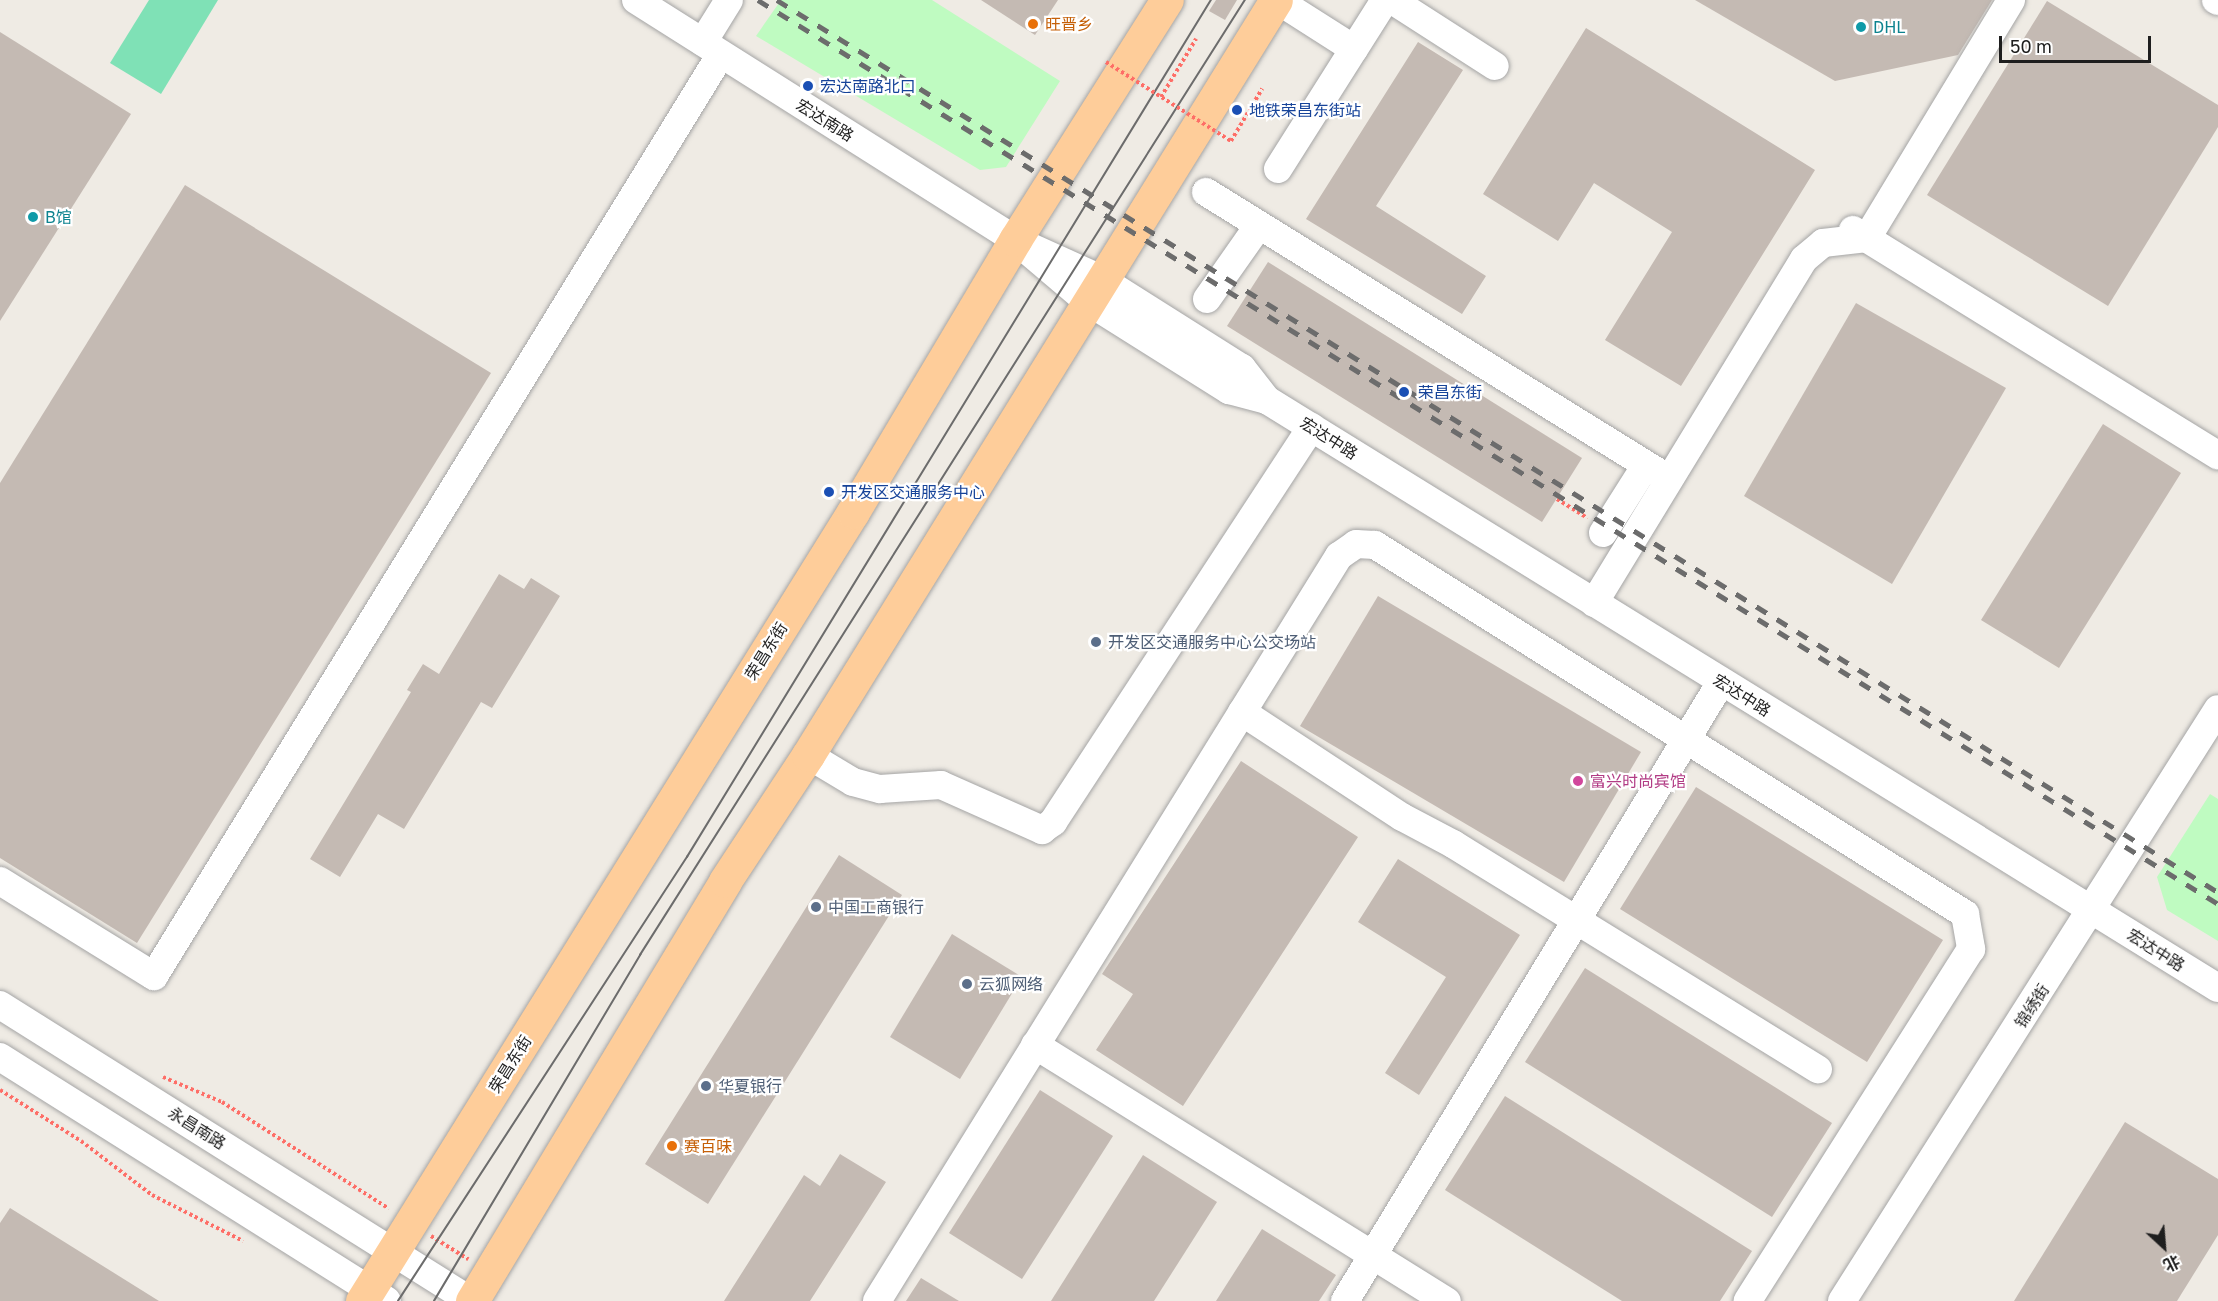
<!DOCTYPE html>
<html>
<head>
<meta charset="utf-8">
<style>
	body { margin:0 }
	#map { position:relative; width:2218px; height:1301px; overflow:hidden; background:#efebe4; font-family:"Golos Text","Noto Sans SC",sans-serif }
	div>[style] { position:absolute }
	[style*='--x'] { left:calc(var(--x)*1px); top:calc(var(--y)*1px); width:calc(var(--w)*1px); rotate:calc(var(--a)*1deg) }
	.park>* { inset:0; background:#bffbc1 }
	.pitch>* { inset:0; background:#7fe1b6 }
	.building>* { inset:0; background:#c4bab3 }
	.path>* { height:4px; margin-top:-2px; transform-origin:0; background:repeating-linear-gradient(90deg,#fe6e67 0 3px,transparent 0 6px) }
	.roads { filter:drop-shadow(0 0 2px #a5a5a5) drop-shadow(0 0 2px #a5a5a5) }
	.minor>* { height:28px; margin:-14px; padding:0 14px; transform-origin:14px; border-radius:14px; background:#fff }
	.major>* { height:33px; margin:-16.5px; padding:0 16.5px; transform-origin:16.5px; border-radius:16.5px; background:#fecd9a }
	.tram>* { height:1.5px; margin:-0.75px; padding:0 0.75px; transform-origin:0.75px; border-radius:0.75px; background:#6c6c6c }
	.rail>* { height:4.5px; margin-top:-2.25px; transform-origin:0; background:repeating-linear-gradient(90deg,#6c6c6c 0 12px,transparent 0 24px) }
	.path-bridge>* { height:4px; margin-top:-2px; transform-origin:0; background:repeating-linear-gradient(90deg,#fe6e67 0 3px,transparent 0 6px) }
	.dots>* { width:16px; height:16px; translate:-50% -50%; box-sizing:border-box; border:3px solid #fff; border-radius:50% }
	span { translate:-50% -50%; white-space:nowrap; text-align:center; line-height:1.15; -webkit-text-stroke:4.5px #fff; paint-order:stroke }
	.food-label { font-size:16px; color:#c56008 }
	.left { translate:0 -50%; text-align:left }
	.culture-label { font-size:16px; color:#0d838f }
	.transit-label { font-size:16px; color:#164399 }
	.street-label { font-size:16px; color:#1e1e1e }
	.service-label { font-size:16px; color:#4e5e75 }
	.hotel-label { font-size:16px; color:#b23c85 }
	.north { position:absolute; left:2134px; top:1217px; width:60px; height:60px; -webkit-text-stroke:4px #fff; paint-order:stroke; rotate:154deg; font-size:16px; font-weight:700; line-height:24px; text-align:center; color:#1e1e1e }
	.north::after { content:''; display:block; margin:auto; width:21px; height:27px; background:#1e1e1e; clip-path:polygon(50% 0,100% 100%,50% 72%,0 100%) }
	.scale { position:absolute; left:1999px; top:36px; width:152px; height:27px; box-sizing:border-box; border:3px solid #1e1e1e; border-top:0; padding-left:8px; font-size:18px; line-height:21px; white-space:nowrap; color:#1e1e1e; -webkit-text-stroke:4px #fff; paint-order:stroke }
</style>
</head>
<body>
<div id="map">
	<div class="park">
		<i style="clip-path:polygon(781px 0,932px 0,1060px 81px,1006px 167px,980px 170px,756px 36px)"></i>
		<i style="clip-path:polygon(2210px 794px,2218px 799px,2218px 941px,2167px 910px,2157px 877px)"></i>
	</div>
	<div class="pitch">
		<i style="clip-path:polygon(149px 0,218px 0,161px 94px,110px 63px)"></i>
	</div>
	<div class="building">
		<i style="clip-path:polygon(981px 0,1058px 0,1035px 35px)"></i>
		<i style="clip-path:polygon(1216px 0,1237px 0,1225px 20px,1209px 11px)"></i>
		<i style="clip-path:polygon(1695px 0,1992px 0,1958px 55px,1835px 81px)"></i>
		<i style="clip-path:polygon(2047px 1px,2218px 105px,2218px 127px,2108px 306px,1927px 195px)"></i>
		<i style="clip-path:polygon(1586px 28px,1815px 170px,1681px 386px,1605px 340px,1672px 232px,1594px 183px,1558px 241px,1483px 194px)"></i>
		<i style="clip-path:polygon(0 32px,131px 114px,0 321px)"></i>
		<i style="clip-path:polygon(1418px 42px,1463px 70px,1376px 206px,1486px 276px,1462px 314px,1306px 219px)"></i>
		<i style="clip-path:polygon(185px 185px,491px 373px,137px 943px,0 858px,0 483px)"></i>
		<i style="clip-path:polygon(1268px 262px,1582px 458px,1542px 522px,1227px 326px)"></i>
		<i style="clip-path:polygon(1856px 303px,2006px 388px,1892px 584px,1744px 496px)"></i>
		<i style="clip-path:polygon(2103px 424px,2181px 473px,2059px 668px,1981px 620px)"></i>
		<i style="clip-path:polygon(499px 574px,524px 589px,531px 578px,560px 596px,492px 708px,481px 702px,404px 829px,378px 814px,340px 877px,310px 859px,411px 692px,407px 690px,423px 664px,439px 674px)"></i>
		<i style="clip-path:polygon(1378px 596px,1641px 752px,1564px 882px,1300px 726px)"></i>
		<i style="clip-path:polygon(1241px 761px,1358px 837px,1183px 1106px,1096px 1050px,1133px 994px,1102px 974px)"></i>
		<i style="clip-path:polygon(1696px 787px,1943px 940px,1867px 1062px,1620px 909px)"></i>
		<i style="clip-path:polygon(839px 855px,902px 895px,708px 1204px,645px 1164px)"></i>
		<i style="clip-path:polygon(1398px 859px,1520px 935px,1419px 1095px,1385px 1073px,1446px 977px,1358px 922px)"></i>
		<i style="clip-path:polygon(952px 934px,1022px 977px,960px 1079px,890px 1037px)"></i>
		<i style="clip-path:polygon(1585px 968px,1832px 1123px,1772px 1217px,1525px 1062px)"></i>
		<i style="clip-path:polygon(1040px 1090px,1113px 1136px,1022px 1279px,949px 1233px)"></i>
		<i style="clip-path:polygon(1505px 1096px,1752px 1251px,1720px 1301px,1622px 1301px,1445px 1190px)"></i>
		<i style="clip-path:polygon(2125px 1122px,2218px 1179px,2218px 1235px,2177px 1301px,2014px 1301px)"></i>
		<i style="clip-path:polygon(840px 1154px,886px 1182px,810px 1301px,724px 1301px,804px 1175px,820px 1186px)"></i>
		<i style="clip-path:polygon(1143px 1155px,1217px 1202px,1154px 1301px,1051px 1301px)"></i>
		<i style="clip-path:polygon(10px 1208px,159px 1301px,0 1301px,0 1223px)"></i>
		<i style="clip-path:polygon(1262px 1229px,1336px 1275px,1319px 1301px,1216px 1301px)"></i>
		<i style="clip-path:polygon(921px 1278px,959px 1301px,906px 1301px)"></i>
	</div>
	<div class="path">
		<i style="--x:1161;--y:97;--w:68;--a:-58.9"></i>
		<i style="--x:1231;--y:141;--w:61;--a:-59.2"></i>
		<i style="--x:1557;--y:499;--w:36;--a:32"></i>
		<i style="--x:163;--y:1077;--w:64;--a:23"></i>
		<i style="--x:222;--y:1102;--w:198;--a:32.6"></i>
		<i style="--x:0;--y:1090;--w:96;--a:32.2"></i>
		<i style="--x:81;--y:1141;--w:89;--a:37.3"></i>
		<i style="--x:152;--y:1195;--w:102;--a:26.8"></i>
		<i style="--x:431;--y:1236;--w:44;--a:31.9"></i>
	</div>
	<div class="roads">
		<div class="minor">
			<i style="--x:636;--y:0;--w:449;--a:32.3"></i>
			<i style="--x:1015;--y:240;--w:94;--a:24.4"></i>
			<i style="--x:1101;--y:279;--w:167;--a:32.3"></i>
			<i style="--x:1242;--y:368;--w:41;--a:52"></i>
			<i style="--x:1277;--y:0;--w:91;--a:32.5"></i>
			<i style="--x:1354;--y:49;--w:58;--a:-57.7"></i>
			<i style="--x:1392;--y:0;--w:122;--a:32.7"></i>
			<i style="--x:2216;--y:0;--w:2;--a:27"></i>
			<i style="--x:703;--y:42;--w:49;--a:-58.2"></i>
			<i style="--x:1278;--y:169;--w:142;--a:-57.7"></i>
			<i style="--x:1206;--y:192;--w:545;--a:31.79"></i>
			<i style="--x:1853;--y:230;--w:429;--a:31.7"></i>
			<i style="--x:1015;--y:240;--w:94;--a:40.3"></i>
			<i style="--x:1087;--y:301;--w:168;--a:32.1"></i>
			<i style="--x:1229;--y:390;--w:39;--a:15"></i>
			<i style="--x:1267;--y:400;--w:1118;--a:31.73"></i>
			<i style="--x:1207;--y:299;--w:90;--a:-54.9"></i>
			<i style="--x:1603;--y:533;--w:80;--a:-57.7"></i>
			<i style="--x:1594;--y:603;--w:403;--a:-58.6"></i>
			<i style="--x:1804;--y:259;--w:25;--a:-40"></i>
			<i style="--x:1823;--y:243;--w:44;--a:-6.5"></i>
			<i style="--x:1867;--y:238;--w:278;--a:-58.8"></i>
			<i style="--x:1242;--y:712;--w:191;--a:33.3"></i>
			<i style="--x:1402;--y:817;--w:58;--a:27.9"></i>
			<i style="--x:1453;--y:844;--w:429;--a:31.7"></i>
			<i style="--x:808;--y:755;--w:52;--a:31"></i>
			<i style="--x:853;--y:782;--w:28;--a:15"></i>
			<i style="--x:880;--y:789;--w:61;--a:-3.8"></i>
			<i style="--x:941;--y:785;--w:111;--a:24"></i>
			<i style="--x:1042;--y:830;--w:14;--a:-36"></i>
			<i style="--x:1053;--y:822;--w:472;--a:-56.8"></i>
			<i style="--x:0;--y:881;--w:181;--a:31.7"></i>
			<i style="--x:154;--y:976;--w:1082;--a:-58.41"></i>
			<i style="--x:0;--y:1005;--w:556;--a:32.15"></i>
			<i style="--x:1035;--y:1045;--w:485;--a:31.9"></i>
			<i style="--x:0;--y:1057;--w:457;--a:32.2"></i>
			<i style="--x:877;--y:1301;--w:877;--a:-58.2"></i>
			<i style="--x:1339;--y:556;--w:21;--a:-35"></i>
			<i style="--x:1356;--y:544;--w:19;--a:3"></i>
			<i style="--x:1375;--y:545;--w:696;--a:32.02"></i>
			<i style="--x:1965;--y:914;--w:36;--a:80"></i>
			<i style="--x:1971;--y:949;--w:417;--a:122.4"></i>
			<i style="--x:1345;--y:1301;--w:724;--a:-58.72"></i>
			<i style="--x:1842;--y:1301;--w:701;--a:-57.58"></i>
		</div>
		<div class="major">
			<i style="--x:362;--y:1301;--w:929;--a:-58.11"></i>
			<i style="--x:853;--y:512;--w:317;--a:-59.2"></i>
			<i style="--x:1015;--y:240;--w:284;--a:-57.7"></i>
			<i style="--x:472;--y:1301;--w:490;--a:-58.9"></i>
			<i style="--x:725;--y:881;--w:151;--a:-56.6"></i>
			<i style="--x:808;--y:755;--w:888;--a:-58.21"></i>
		</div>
	</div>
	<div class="tram">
		<i style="--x:398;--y:1301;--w:530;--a:-56.94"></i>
		<i style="--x:687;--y:857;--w:1005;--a:-58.56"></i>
		<i style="--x:434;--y:1301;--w:403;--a:-59.2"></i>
		<i style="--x:640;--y:955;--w:1131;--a:-57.65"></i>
	</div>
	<div class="rail">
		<i style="--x:758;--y:0;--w:1717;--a:31.76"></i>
		<i style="--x:777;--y:0;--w:1695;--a:31.76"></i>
	</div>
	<div class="path-bridge">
		<i style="--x:1106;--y:62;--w:148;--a:32.3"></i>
	</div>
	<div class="dots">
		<i style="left:1033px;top:24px;background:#e8710a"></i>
		<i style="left:1861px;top:27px;background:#0f9aa8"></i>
		<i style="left:808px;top:86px;background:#1a4fb4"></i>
		<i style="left:1237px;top:110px;background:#1a4fb4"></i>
		<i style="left:33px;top:217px;background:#0f9aa8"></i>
		<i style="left:1404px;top:392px;background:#1a4fb4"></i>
		<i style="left:829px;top:492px;background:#1a4fb4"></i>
		<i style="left:1096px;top:642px;background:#5c6f8a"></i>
		<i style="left:1578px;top:781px;background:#d1479c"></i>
		<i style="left:816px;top:907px;background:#5c6f8a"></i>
		<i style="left:967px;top:984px;background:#5c6f8a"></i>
		<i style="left:706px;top:1086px;background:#5c6f8a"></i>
		<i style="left:672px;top:1146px;background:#e8710a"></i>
	</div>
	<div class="food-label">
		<span class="left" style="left:1045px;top:24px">旺晋乡</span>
		<span class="left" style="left:684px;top:1146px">赛百味</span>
	</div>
	<div class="culture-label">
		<span class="left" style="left:1873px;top:27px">DHL</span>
		<span class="left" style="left:45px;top:217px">B馆</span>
	</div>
	<div class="transit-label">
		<span class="left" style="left:820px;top:86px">宏达南路北口</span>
		<span class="left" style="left:1249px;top:110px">地铁荣昌东街站</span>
		<span class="left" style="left:1418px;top:392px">荣昌东街</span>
		<span class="left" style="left:841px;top:492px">开发区交通服务中心</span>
	</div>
	<div class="street-label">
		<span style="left:825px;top:120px;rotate:32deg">宏达南路</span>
		<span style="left:1329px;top:438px;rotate:32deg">宏达中路</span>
		<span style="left:766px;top:651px;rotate:-58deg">荣昌东街</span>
		<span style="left:1742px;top:695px;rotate:32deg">宏达中路</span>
		<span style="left:2156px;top:950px;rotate:32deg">宏达中路</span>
		<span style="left:2032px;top:1006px;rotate:-57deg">锦绣街</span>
		<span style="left:510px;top:1064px;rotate:-58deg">荣昌东街</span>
		<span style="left:197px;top:1128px;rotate:32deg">永昌南路</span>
	</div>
	<div class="service-label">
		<span class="left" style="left:1108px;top:642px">开发区交通服务中心公交场站</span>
		<span class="left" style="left:828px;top:907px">中国工商银行</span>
		<span class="left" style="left:979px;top:984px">云狐网络</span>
		<span class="left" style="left:718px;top:1086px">华夏银行</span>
	</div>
	<div class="hotel-label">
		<span class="left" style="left:1590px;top:781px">富兴时尚宾馆</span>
	</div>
	<div class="north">北</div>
	<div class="scale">50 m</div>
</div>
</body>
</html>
